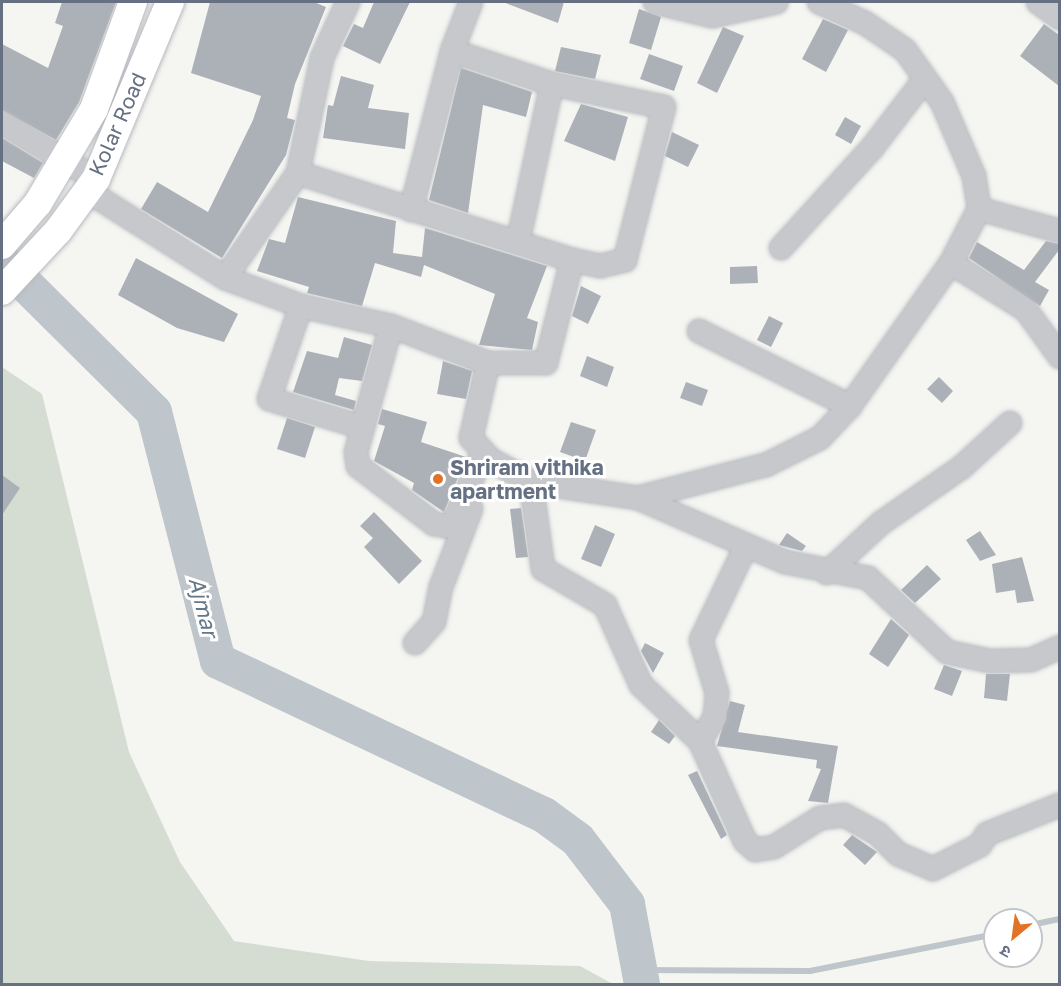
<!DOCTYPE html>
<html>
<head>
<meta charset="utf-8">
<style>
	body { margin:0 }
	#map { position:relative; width:1061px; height:986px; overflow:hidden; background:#f5f6f2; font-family:"Golos Text","Noto Sans Devanagari",sans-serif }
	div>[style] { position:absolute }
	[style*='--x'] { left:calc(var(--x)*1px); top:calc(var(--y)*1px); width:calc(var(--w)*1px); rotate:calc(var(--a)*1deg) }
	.green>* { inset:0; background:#d5ddd3 }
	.stream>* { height:6px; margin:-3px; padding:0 3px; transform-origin:3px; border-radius:3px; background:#bec6cb }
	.river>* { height:36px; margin:-18px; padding:0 18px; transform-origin:18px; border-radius:18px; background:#bec6cb }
	.building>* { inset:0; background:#acb1b8 }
	.roads { filter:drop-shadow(0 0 2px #b6b9be) drop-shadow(0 0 2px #b6b9be) }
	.minor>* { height:22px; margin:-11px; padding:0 11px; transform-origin:11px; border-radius:11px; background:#c6c8cc }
	.major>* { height:28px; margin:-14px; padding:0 14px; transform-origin:14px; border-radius:14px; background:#fff }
	.dots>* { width:16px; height:16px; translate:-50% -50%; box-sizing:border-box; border:3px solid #fff; border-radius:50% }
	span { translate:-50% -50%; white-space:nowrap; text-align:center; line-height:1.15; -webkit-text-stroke:6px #fff; paint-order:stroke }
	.street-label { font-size:21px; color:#657083 }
	.poi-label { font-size:21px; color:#657083; font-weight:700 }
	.left { translate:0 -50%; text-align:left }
	.water-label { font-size:22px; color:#657887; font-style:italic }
	.frame { position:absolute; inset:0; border:3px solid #657083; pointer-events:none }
	.north { position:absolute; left:983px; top:908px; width:60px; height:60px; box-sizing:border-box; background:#fff; border:2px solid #c1c6cd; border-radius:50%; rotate:209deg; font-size:16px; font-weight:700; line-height:24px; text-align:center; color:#657083 }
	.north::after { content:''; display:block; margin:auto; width:21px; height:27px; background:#e27226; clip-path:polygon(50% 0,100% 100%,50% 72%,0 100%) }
</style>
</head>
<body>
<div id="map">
	<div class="green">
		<i style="clip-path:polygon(2px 367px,42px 394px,129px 752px,180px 862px,234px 941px,369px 961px,580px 966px,613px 984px,2px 984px)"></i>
	</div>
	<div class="stream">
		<i style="--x:1031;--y:925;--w:30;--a:-12"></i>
		<i style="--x:640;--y:970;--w:170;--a:0.3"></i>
		<i style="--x:810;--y:971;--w:189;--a:-11.3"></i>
	</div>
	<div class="river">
		<i style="--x:2;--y:261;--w:214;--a:44.8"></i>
		<i style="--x:154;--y:412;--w:257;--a:75.6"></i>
		<i style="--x:218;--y:661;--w:361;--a:25.3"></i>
		<i style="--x:544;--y:815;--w:42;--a:36.3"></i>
		<i style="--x:578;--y:840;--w:81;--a:52.6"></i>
		<i style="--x:627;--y:904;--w:81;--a:79.4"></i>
	</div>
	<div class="building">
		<i style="clip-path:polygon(62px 2px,116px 2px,79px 102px,56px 140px,2px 110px,2px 44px,48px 68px,63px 26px,55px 23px)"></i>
		<i style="clip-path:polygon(210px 2px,314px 2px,326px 7px,295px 84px,287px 118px,295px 120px,286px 155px,222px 258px,141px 209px,157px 182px,208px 212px,253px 120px,261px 96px,191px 73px)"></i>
		<i style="clip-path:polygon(374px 2px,410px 2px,380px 64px,343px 46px,354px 24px,363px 28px)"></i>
		<i style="clip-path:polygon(503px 2px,564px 2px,558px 23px)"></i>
		<i style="clip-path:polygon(639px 9px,661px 17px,651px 50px,629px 43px)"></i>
		<i style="clip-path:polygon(823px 19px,848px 30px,826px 72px,802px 59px)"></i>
		<i style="clip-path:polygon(1044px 24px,1059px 35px,1059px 86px,1020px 56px)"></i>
		<i style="clip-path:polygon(723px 27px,744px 36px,717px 93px,697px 83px)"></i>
		<i style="clip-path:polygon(561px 47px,601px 55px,595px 79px,555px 71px)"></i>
		<i style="clip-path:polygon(649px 54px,683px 66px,674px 91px,640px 79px)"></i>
		<i style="clip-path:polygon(461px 68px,532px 92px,526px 117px,483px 105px,468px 213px,429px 200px)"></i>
		<i style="clip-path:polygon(341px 76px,374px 85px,368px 108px,409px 113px,405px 149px,323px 138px,328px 105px,333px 106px)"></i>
		<i style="clip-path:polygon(581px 104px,628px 117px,615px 161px,564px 141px)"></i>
		<i style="clip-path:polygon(845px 117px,861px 126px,851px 144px,835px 135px)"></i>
		<i style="clip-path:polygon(672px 132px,699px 145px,688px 167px,665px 156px)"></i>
		<i style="clip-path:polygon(2px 138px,43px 163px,34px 178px,2px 161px)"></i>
		<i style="clip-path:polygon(298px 197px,396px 221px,393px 253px,422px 257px,425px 228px,547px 266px,527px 318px,538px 322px,532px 350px,479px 345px,495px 294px,424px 265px,421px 277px,375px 263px,362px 306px,307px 293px,309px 287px,257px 271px,269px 239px,285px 243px)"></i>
		<i style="clip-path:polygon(1046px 241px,1059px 244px,1059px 250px,1035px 282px,1049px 290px,1040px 306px,969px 258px,977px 242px,1024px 270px)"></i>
		<i style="clip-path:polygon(136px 258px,238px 314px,224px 342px,177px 328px,118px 295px)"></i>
		<i style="clip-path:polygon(757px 266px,758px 283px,730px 284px,730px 267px)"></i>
		<i style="clip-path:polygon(581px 286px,601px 296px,588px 324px,572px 316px)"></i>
		<i style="clip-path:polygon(769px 316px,783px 323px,771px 347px,757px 340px)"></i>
		<i style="clip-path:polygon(344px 337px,372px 345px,362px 381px,339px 378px,335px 395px,356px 401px,354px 410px,293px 392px,307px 351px,338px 358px)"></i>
		<i style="clip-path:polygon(587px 356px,614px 367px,607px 387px,580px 376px)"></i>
		<i style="clip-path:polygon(443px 361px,472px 371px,466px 399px,437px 394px)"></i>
		<i style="clip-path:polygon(939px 377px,953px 391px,942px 403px,927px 389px)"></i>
		<i style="clip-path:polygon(686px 382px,708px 390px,702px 406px,680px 398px)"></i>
		<i style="clip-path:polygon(382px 409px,427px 422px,421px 442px,466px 457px,444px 512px,412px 490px,414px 483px,374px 461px,385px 426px,378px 424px)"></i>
		<i style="clip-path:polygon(287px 418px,315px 427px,305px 458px,277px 449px)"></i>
		<i style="clip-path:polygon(571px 422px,596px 430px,585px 461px,560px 452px)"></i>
		<i style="clip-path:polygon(2px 475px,20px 488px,2px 515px)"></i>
		<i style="clip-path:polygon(521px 508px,528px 557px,516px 558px,510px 509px)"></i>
		<i style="clip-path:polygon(374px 512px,422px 561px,399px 584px,364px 547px,373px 538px,360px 526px)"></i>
		<i style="clip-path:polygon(595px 525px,615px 534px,601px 567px,581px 559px)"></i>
		<i style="clip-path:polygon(980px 531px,996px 555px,980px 561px,966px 540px)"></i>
		<i style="clip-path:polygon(787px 533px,806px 546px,802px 551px,779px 545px)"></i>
		<i style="clip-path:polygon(1022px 557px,1034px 601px,1017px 603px,1015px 590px,996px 593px,992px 564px)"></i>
		<i style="clip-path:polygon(927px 565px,941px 579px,915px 603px,901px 590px)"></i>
		<i style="clip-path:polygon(891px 619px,909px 635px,888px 667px,869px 654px)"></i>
		<i style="clip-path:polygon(645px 643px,664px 653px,653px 673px,641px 651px)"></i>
		<i style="clip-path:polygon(944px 665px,962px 671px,952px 696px,934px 689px)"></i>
		<i style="clip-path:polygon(986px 674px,1010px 674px,1007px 701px,984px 698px)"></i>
		<i style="clip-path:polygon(730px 701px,745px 705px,738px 732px,838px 746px,828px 803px,808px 801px,821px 769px,816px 768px,817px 760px,717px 746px)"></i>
		<i style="clip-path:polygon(659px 720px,675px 736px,669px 744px,651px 732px)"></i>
		<i style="clip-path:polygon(697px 771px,727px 835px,721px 839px,688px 775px)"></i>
		<i style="clip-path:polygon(852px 835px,877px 852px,865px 865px,843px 845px)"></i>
	</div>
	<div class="roads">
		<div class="minor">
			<i style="--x:655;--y:2;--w:59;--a:13.8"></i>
			<i style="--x:712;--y:16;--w:66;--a:-12.3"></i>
			<i style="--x:819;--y:2;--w:51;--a:24.5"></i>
			<i style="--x:865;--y:23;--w:48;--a:34"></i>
			<i style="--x:905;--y:50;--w:64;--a:54.6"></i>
			<i style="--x:942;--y:102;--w:81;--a:66.6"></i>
			<i style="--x:974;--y:176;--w:33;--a:81"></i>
			<i style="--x:979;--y:209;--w:84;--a:15.2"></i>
			<i style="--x:1038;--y:2;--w:27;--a:36"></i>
			<i style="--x:2;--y:123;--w:109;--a:30.8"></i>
			<i style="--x:298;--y:173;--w:287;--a:17.6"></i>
			<i style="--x:572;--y:260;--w:29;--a:12"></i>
			<i style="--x:600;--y:266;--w:26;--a:-13"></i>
			<i style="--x:625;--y:260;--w:158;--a:-75.7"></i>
			<i style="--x:664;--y:107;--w:114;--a:-168.4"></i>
			<i style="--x:552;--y:84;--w:105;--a:-161.7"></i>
			<i style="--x:86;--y:190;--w:165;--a:32.3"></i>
			<i style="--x:225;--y:278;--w:81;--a:20.2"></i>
			<i style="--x:301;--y:306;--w:92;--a:12.5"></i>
			<i style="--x:391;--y:326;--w:104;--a:20.9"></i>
			<i style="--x:488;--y:363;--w:58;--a:0"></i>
			<i style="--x:546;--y:363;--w:106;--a:-75.8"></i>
			<i style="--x:979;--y:209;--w:61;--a:117.4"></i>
			<i style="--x:951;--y:263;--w:89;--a:32.1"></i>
			<i style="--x:1026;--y:310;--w:58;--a:54.1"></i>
			<i style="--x:411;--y:210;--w:164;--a:-75.5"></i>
			<i style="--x:452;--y:51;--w:53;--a:-68.8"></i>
			<i style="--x:518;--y:242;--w:162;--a:-77.9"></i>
			<i style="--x:781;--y:248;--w:135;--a:-47.7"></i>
			<i style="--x:872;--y:148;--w:87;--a:-52.5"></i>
			<i style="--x:225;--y:278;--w:128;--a:-55.2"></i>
			<i style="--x:298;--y:173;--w:117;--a:-78.2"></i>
			<i style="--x:322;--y:58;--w:62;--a:-65.1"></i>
			<i style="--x:301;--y:306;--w:98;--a:109"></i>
			<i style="--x:269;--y:399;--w:97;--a:16.8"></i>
			<i style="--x:391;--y:326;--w:131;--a:105.5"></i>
			<i style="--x:356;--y:452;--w:14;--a:82"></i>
			<i style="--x:358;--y:466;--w:96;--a:37.3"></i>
			<i style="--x:434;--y:524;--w:12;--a:9"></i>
			<i style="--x:446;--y:526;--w:9;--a:-27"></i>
			<i style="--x:454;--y:522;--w:76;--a:-67.5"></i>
			<i style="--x:699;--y:331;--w:169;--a:26.4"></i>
			<i style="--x:488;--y:363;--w:77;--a:102.8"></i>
			<i style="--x:471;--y:438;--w:30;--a:48"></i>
			<i style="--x:491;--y:460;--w:46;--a:28.8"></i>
			<i style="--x:531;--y:482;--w:108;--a:8.5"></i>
			<i style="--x:638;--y:498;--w:132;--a:-14.5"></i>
			<i style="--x:766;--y:465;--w:60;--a:-26.6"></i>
			<i style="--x:820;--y:438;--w:44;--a:-46.8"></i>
			<i style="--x:850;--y:406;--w:175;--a:-54.8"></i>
			<i style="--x:531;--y:482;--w:88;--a:82.1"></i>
			<i style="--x:543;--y:569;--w:72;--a:30.1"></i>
			<i style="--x:605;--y:605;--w:88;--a:65.8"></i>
			<i style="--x:641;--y:685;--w:81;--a:43.5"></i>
			<i style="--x:700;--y:741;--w:110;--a:65.8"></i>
			<i style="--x:745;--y:841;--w:13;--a:42"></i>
			<i style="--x:755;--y:850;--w:19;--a:-9"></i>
			<i style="--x:774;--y:847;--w:54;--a:-32.2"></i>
			<i style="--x:820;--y:818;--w:24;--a:-7"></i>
			<i style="--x:844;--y:815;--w:39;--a:29"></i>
			<i style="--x:878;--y:834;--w:28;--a:45"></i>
			<i style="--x:898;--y:854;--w:38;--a:23"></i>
			<i style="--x:933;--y:869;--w:53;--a:-27.1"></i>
			<i style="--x:980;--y:845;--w:13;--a:-58"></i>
			<i style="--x:987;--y:834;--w:79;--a:-21.7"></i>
			<i style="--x:638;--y:498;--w:160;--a:23.5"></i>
			<i style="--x:785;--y:562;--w:85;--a:10.9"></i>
			<i style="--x:868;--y:578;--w:108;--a:43.1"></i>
			<i style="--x:947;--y:652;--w:44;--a:11.8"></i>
			<i style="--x:990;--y:661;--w:41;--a:-1.4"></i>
			<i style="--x:1031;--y:660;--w:32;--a:-24"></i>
			<i style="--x:827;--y:573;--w:74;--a:-42.8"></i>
			<i style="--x:881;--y:523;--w:98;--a:-34.7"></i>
			<i style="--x:962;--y:467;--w:65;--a:-42.5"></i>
			<i style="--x:415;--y:643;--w:28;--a:-48"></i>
			<i style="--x:434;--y:622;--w:36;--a:-79"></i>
			<i style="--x:441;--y:587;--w:84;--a:-69"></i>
			<i style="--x:700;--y:741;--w:28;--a:-58"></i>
			<i style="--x:715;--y:717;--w:24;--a:-85"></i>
			<i style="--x:717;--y:693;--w:55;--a:-106.8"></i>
			<i style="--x:701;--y:640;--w:104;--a:-64.4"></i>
		</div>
		<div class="major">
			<i style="--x:2;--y:245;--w:55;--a:-49.4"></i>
			<i style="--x:38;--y:203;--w:109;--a:-59.2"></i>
			<i style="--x:94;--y:109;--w:114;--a:-70"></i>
			<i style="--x:2;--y:291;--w:82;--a:-47"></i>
			<i style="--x:58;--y:231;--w:64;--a:-53.8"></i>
			<i style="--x:96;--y:179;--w:192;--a:-67.3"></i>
		</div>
	</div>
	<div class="dots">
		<i style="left:438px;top:479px;background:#e27226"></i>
	</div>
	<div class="street-label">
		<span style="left:117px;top:124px;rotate:-66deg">Kolar Road</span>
	</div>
	<div class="poi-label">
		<span class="left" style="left:450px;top:479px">Shriram vithika<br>apartment</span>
	</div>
	<div class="water-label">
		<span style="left:204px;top:607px;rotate:76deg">Ajmar</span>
	</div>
	<div class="frame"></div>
	<div class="north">उ</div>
</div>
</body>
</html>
